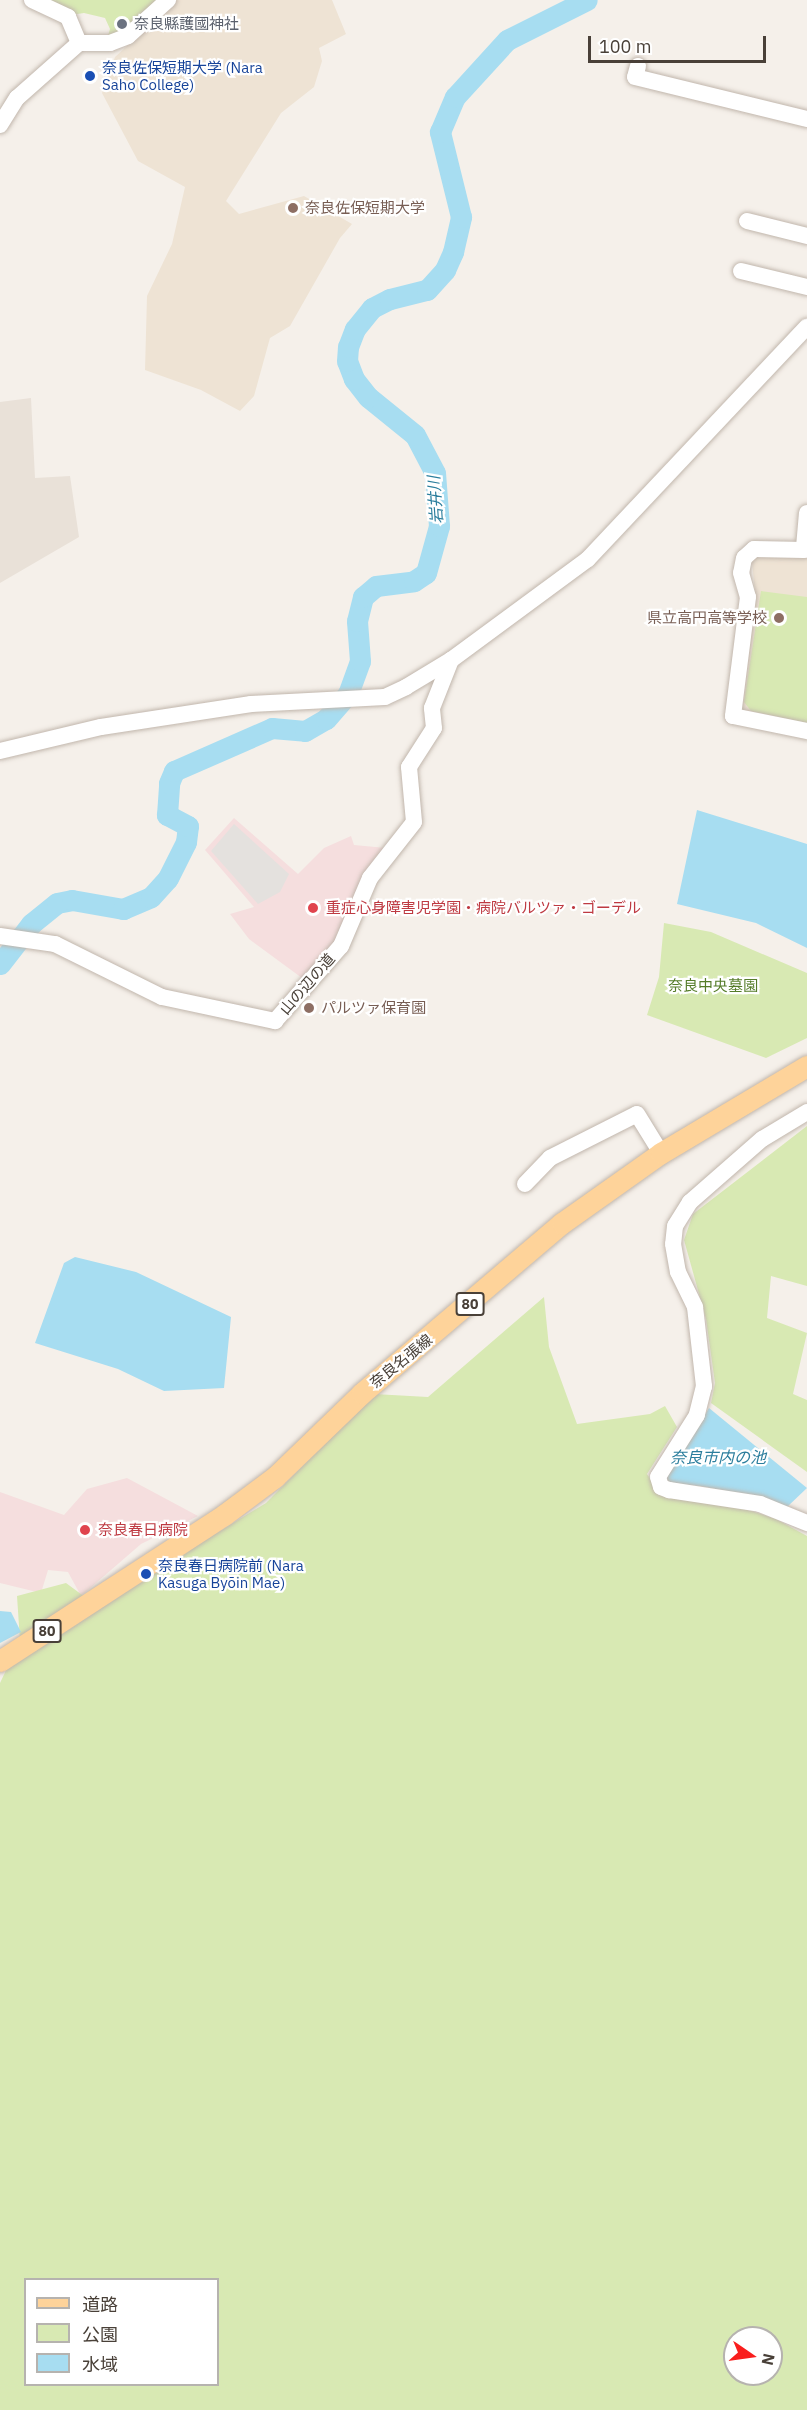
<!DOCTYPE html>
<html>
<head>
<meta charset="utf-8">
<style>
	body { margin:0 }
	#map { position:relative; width:807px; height:2410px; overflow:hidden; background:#f5f0ea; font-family:"IBM Plex Sans","Noto Sans JP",sans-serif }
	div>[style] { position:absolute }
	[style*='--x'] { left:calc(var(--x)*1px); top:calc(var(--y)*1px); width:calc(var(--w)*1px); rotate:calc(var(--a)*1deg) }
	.residential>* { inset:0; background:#e9e1d8 }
	.education>* { inset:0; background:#eee3d4 }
	.medical>* { inset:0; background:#f5dede }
	.green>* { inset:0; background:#d8e9b3 }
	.parking>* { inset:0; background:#e4e1de }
	.water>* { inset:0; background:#a7ddf1 }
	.river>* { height:21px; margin:-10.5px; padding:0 10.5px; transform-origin:10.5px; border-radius:10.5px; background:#a7ddf1 }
	.roads { filter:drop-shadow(0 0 2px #c1b6ac) drop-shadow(0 0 2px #c1b6ac) }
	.minor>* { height:16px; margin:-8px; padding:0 8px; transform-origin:8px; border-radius:8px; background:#fff }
	.major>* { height:21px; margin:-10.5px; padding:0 10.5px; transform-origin:10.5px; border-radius:10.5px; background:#fed39a }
	.dots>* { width:16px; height:16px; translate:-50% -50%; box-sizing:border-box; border:3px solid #fff; border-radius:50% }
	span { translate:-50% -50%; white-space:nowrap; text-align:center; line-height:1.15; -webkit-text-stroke:4.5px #fff; paint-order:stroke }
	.shield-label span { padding:2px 4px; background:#fff; border:2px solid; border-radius:4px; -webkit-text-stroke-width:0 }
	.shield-label { font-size:14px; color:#494038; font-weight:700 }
	.worship-label { font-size:15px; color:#5b616d }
	.left { translate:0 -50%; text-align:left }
	.transit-label { font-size:15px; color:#164399 }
	.education-label { font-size:15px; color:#785e54 }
	.right { translate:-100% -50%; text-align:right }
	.health-label { font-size:15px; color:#be3a42 }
	.street-label { font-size:15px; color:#494038 }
	.park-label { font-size:15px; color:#557c2a }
	.water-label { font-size:16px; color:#2b7e9d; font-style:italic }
	.legend { position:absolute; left:24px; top:2278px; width:195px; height:108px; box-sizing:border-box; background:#fff; border:2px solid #b6b3af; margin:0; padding:8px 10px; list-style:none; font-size:18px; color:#494038 }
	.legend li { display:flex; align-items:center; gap:12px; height:30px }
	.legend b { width:30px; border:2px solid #b6b3af }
	.north { position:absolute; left:723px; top:2326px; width:60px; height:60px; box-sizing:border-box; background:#fff; border:2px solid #b6b3af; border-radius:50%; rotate:103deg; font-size:16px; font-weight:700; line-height:24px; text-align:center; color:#494038 }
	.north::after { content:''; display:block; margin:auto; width:21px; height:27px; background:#f91e1d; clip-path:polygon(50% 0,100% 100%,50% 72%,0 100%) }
	.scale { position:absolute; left:588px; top:36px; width:178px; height:27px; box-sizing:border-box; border:3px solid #494038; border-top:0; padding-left:8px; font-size:18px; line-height:21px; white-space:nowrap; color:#494038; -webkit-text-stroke:4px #fff; paint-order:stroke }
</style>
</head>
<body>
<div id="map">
	<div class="residential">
		<i style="clip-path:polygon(31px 398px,35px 478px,70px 476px,79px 537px,0 583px,0 402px)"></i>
	</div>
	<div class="education">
		<i style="clip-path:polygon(177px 0,332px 0,346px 34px,319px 48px,322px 61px,314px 87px,281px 113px,226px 201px,239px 214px,304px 196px,352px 224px,340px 238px,290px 326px,270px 338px,254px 396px,240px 411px,201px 390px,145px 370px,147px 296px,172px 244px,185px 187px,138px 161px,102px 93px,115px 57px)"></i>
		<i style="clip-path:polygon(807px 552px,807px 727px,738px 711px,755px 593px,752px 561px,760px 553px)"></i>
	</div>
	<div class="medical">
		<i style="clip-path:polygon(234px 818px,298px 874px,324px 848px,351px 836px,354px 845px,386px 848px,339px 942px,302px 978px,249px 939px,230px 914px,254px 907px,205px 850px)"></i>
		<i style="clip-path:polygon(127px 1478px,198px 1516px,141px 1544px,81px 1596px,68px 1572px,48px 1570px,41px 1593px,0 1583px,0 1492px,64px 1515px,87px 1489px)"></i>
	</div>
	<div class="green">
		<i style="clip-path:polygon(41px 0,158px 0,127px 34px,107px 39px,110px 29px,105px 18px,84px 13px,71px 15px)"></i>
		<i style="clip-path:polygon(761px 591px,807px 597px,807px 723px,751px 711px,744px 702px)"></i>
		<i style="clip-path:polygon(664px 923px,711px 932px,807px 973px,807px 1038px,766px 1058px,647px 1015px,659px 977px)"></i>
		<i style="clip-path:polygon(807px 1126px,807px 1286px,771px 1276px,767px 1318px,807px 1333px,793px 1394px,807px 1400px,807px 1472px,711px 1403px,715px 1383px,706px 1319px,684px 1240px,693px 1214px)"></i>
		<i style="clip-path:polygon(evenodd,544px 1297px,549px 1347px,577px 1424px,650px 1414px,665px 1406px,677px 1427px,647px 1474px,662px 1496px,742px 1508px,776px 1519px,807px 1536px,807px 2410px,0 2410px,0 1683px,20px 1641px,17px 1596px,66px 1583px,97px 1606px,266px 1503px,374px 1394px,428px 1397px,544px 1297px,26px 2280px,218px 2280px,218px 2384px,26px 2384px,26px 2280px,544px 1297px,735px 2338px,771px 2338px,771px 2374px,735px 2374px,735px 2338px)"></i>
	</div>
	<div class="parking">
		<i style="clip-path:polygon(234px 824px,289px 874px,280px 892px,258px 904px,211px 851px)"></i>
	</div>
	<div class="water">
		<i style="clip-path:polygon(697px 810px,807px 844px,807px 948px,756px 923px,677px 904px)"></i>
		<i style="clip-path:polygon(75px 1257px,136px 1272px,231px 1317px,224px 1388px,164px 1391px,118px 1369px,35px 1343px,64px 1263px)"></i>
		<i style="clip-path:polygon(709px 1408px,807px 1488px,786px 1508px,756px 1497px,700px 1486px,669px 1484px,666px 1479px)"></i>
		<i style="clip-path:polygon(0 1611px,11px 1612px,21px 1632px,0 1643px)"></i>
	</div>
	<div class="river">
		<i style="--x:0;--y:964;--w:51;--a:-52.2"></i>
		<i style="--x:31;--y:924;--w:33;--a:-39"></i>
		<i style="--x:57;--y:903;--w:15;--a:-11"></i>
		<i style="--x:72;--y:900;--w:52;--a:10"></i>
		<i style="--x:123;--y:909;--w:30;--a:-23"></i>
		<i style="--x:151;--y:897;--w:25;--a:-48"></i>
		<i style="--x:168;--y:878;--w:40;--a:-63.4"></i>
		<i style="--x:186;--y:842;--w:16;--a:-83"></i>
		<i style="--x:188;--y:826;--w:24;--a:-152"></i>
		<i style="--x:167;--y:815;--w:32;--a:-86"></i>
		<i style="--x:169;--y:783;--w:13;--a:-67"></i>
		<i style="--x:174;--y:771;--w:107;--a:-23.7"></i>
		<i style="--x:272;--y:728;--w:33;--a:5"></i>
		<i style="--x:305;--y:731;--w:24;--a:-30"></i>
		<i style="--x:326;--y:719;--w:33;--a:-49"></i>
		<i style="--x:348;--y:694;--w:35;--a:-70"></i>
		<i style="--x:360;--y:661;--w:40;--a:-94.3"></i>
		<i style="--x:357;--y:621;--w:25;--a:-76"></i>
		<i style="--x:363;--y:597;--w:17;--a:-40"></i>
		<i style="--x:376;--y:586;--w:38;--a:-7"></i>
		<i style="--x:414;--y:581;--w:14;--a:-34"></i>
		<i style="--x:426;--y:573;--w:49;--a:-74.5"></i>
		<i style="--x:439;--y:526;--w:53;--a:-94.3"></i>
		<i style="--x:435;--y:473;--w:43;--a:-117.8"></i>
		<i style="--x:415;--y:435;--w:60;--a:-141"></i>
		<i style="--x:368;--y:397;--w:23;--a:-128"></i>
		<i style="--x:354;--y:379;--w:19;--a:-111"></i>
		<i style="--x:347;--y:361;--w:14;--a:-86"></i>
		<i style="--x:348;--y:347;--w:19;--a:-69"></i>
		<i style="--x:355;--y:329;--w:27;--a:-51"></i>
		<i style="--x:372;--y:308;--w:20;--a:-27"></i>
		<i style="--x:390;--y:299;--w:38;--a:-14"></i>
		<i style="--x:427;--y:290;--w:27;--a:-48"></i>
		<i style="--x:445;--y:270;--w:20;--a:-66"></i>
		<i style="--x:453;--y:252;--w:36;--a:-77"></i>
		<i style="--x:461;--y:217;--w:88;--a:-103.9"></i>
		<i style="--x:440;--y:132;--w:38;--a:-67"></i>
		<i style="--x:455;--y:97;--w:77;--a:-47.6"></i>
		<i style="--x:507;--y:40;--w:89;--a:-26.6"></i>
	</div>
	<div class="roads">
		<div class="minor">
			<i style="--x:32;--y:0;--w:40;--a:25"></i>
			<i style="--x:68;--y:17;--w:28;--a:67"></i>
			<i style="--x:638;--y:66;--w:11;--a:105"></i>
			<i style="--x:635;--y:77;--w:177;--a:13.7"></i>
			<i style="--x:0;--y:125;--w:32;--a:-58"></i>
			<i style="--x:17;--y:98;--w:83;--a:-41.6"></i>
			<i style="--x:79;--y:43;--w:31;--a:0"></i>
			<i style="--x:110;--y:43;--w:19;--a:-21"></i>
			<i style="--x:128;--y:36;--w:54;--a:-42"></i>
			<i style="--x:747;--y:221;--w:62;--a:14"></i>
			<i style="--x:741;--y:271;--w:68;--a:13.6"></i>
			<i style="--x:807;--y:513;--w:37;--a:95"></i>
			<i style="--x:804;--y:550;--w:50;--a:-178.9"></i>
			<i style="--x:754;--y:549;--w:13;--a:138"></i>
			<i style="--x:744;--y:558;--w:15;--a:101"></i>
			<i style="--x:741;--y:573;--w:25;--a:74"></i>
			<i style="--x:748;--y:597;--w:120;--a:97.2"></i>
			<i style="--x:733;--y:716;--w:76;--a:11.5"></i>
			<i style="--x:0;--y:751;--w:104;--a:-13.4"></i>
			<i style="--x:101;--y:727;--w:152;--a:-8.7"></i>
			<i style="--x:251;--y:704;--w:134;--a:-3"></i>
			<i style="--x:385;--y:697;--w:23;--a:-25"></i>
			<i style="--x:406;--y:687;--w:52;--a:-31"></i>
			<i style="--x:451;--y:660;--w:170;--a:-36.4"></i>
			<i style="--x:588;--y:559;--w:319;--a:-46.7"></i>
			<i style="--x:0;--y:936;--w:56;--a:8.3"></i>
			<i style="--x:55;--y:944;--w:119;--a:26.4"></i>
			<i style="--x:162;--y:997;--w:116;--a:12"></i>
			<i style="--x:275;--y:1021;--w:100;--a:-48.7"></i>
			<i style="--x:341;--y:946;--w:74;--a:-66.9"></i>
			<i style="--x:370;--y:878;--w:71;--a:-51.8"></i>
			<i style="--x:414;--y:822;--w:55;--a:-95.2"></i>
			<i style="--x:409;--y:767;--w:46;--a:-57.3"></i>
			<i style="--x:434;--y:728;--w:20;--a:-96"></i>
			<i style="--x:432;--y:708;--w:52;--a:-68.4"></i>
			<i style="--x:807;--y:1112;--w:52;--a:149"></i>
			<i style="--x:762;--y:1139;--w:96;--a:138.8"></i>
			<i style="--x:690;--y:1202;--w:28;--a:122"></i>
			<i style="--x:675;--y:1226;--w:18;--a:96"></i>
			<i style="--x:673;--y:1244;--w:28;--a:80"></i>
			<i style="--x:678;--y:1272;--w:39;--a:64"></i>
			<i style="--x:695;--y:1307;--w:80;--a:83.5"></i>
			<i style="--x:704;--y:1386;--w:30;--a:104"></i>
			<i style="--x:697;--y:1415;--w:73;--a:122.2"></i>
			<i style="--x:658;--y:1477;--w:10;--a:73"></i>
			<i style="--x:661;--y:1487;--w:9;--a:21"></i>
			<i style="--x:669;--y:1490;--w:92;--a:8.7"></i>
			<i style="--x:760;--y:1504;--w:51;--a:22"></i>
			<i style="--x:525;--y:1184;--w:36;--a:-46"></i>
			<i style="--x:550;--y:1158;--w:97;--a:-26.8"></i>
			<i style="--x:637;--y:1114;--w:46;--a:58.4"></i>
		</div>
		<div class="major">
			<i style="--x:0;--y:1661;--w:267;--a:-33.1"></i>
			<i style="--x:224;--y:1515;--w:64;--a:-36.7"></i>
			<i style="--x:275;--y:1477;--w:121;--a:-44"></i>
			<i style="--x:362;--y:1393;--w:262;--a:-40.4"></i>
			<i style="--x:562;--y:1223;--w:121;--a:-35.3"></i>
			<i style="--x:661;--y:1153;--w:170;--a:-30.8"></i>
		</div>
	</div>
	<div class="dots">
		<i style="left:122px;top:24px;background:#6b7280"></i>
		<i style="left:90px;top:76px;background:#1a4fb4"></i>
		<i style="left:293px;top:208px;background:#8d6e63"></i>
		<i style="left:779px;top:618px;background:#8d6e63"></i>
		<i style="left:313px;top:908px;background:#e0444e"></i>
		<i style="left:309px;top:1008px;background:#8d6e63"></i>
		<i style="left:85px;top:1530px;background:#e0444e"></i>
		<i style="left:146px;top:1574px;background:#1a4fb4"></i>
	</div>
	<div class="shield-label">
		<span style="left:470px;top:1304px">80</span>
		<span style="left:47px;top:1631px">80</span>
	</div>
	<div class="worship-label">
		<span class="left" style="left:134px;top:24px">奈良縣護國神社</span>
	</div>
	<div class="transit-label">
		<span class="left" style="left:102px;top:76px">奈良佐保短期大学 (Nara<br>Saho College)</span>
		<span class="left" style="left:158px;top:1574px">奈良春日病院前 (Nara<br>Kasuga Byōin Mae)</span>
	</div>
	<div class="education-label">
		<span class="left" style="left:305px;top:208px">奈良佐保短期大学</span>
		<span class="right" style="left:767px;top:618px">県立高円高等学校</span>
		<span class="left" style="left:321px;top:1008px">パルツァ保育園</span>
	</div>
	<div class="health-label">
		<span class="left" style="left:326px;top:908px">重症心身障害児学園・病院バルツァ・ゴーデル</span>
		<span class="left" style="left:98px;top:1530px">奈良春日病院</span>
	</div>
	<div class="street-label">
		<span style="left:307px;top:984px;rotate:-49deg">山の辺の道</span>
		<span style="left:401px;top:1361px;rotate:-39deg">奈良名張線</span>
	</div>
	<div class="park-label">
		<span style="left:713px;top:986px">奈良中央墓園</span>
	</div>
	<div class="water-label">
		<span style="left:435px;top:500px;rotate:-94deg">岩井川</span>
		<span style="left:718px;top:1457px">奈良市内の池</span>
	</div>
	<ul class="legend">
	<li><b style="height:8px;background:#fed39a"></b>道路</li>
	<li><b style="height:16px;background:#d8e9b3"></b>公園</li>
	<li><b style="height:16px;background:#a7ddf1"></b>水域</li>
	</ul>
	<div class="north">N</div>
	<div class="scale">100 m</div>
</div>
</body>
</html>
